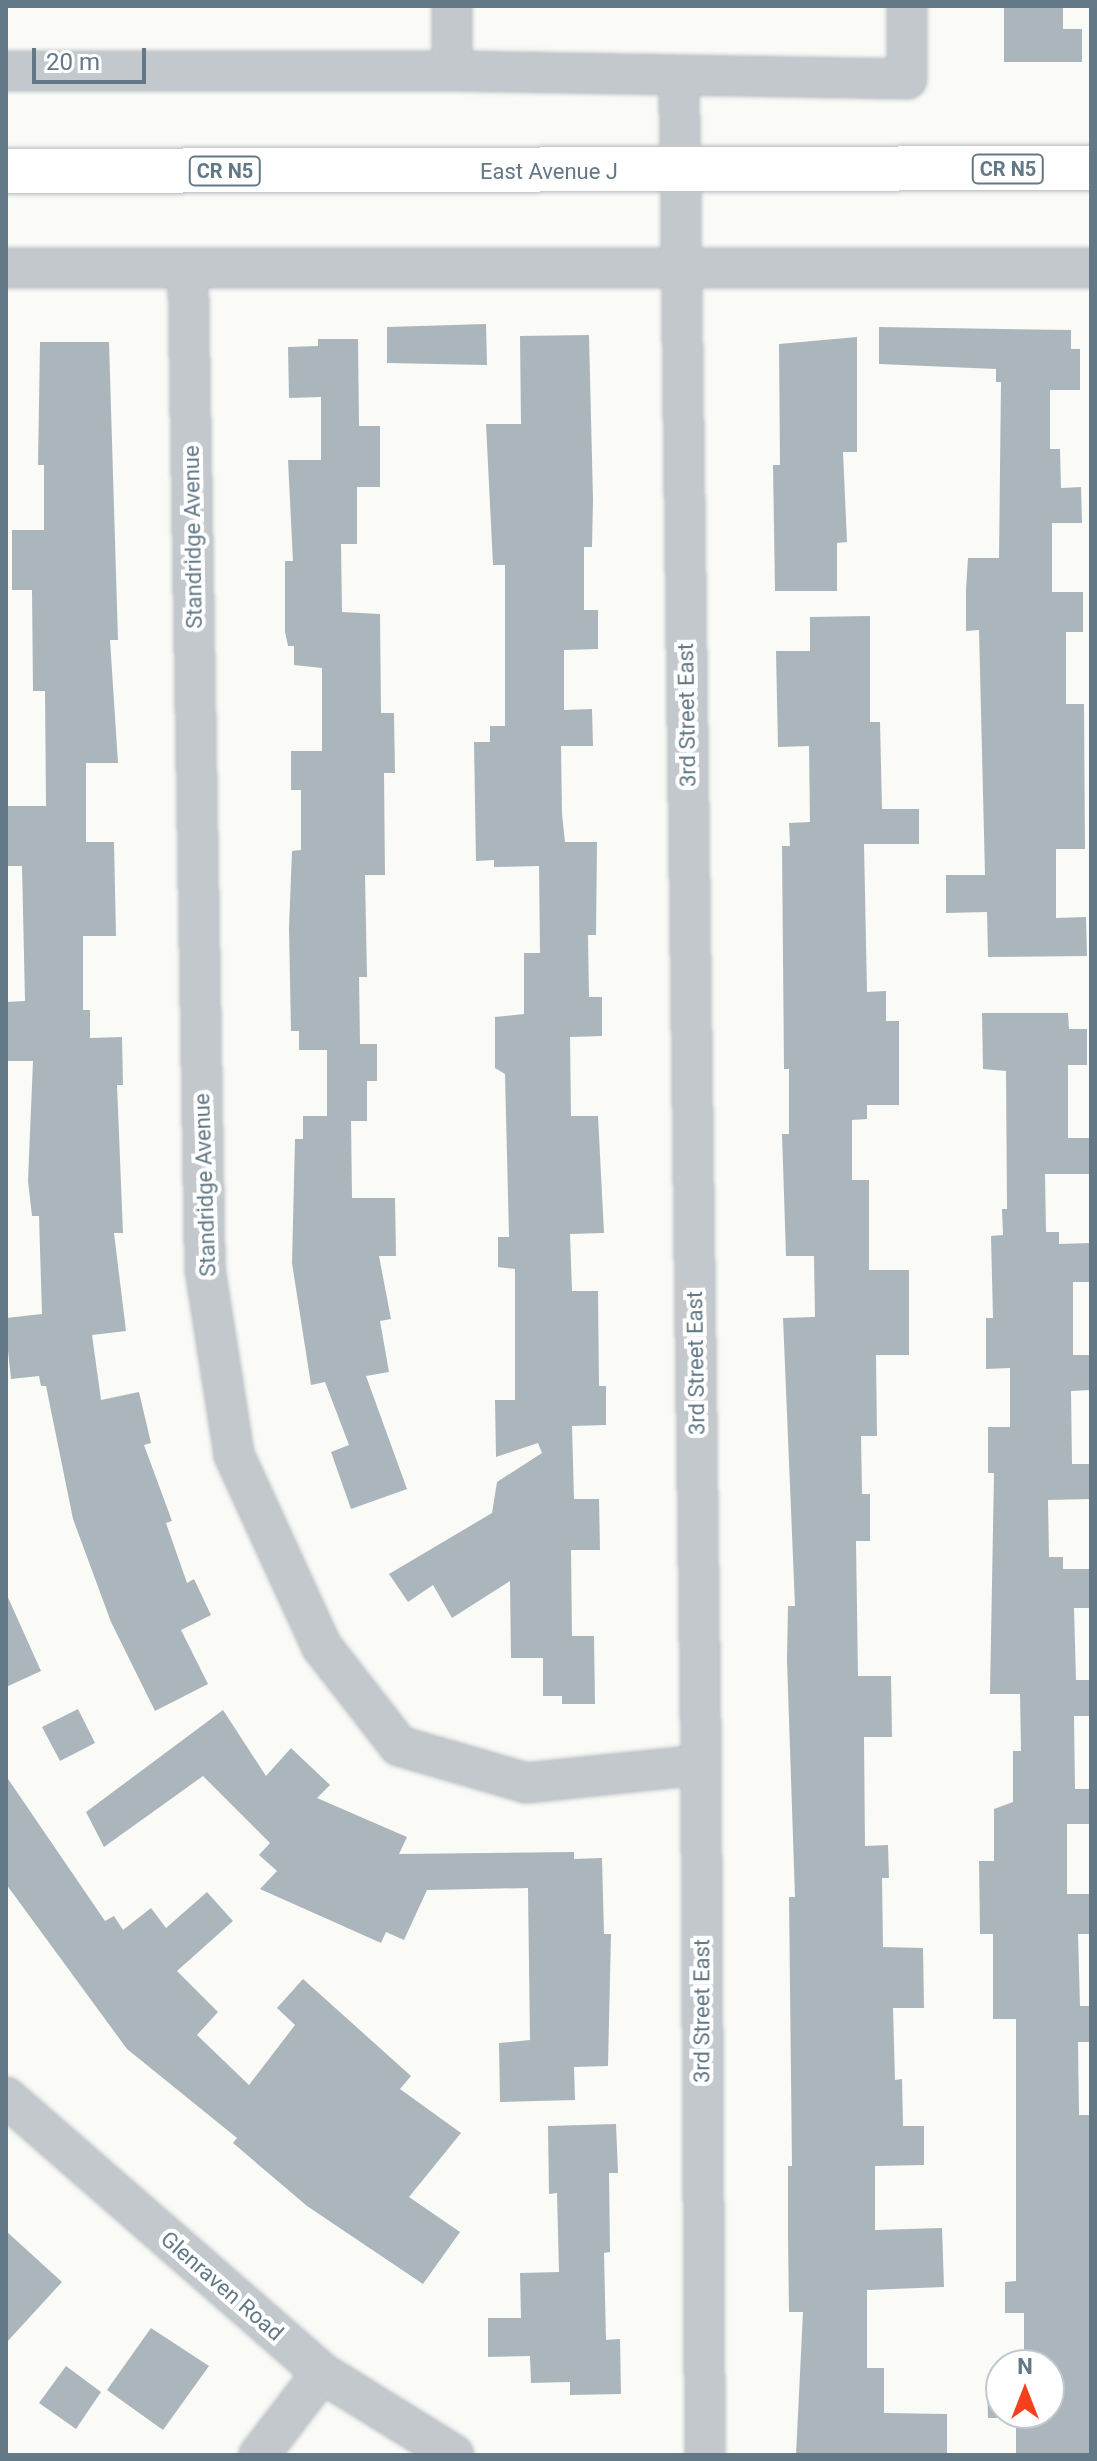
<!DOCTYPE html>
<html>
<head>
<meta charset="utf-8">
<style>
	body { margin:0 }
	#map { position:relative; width:1097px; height:2461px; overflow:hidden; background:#fafaf7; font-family:Roboto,sans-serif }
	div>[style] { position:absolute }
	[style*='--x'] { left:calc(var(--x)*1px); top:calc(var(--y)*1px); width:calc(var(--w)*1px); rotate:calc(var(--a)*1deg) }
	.building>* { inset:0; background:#abb6bc }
	.roads { filter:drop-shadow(0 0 2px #b6bcc1) drop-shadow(0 0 2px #b6bcc1) }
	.minor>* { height:38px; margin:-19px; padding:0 19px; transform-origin:19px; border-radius:19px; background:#c2c8cc }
	.major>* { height:44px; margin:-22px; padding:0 22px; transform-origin:22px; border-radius:22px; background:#fff }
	span { translate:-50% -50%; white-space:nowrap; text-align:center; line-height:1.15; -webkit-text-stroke:8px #fff; paint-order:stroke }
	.shield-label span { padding:2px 6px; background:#fff; border:2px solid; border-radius:6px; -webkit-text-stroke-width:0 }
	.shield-label { font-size:20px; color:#627886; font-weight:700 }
	.street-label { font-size:22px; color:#627886 }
	.frame { position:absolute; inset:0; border:8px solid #627886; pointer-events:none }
	.north { position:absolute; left:985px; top:2349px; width:80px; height:80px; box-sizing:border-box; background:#fff; border:2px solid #c0c9cf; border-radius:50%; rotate:0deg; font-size:22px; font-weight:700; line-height:32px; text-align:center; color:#627886 }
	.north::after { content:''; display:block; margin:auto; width:28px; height:36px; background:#f5401d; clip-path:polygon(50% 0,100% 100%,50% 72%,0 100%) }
	.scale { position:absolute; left:32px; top:48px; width:114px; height:36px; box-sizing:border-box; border:4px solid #627886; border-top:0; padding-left:10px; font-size:24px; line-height:28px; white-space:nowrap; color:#627886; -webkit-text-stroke:6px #fff; paint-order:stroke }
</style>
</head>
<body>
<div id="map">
	<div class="building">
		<i style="clip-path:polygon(1004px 6px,1063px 6px,1063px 29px,1082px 29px,1082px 62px,1004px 62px)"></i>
		<i style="clip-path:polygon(486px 324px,487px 365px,387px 363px,387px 327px)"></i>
		<i style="clip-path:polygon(879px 327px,1071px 330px,1071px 349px,1080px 349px,1080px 390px,1050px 390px,1050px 449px,1060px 449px,1061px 488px,1081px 487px,1082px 523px,1052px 523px,1052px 592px,1083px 592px,1083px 632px,1066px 632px,1066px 704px,1084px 704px,1085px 849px,1056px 849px,1056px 918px,1086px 917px,1087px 956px,988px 957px,987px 912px,946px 913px,946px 875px,985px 875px,979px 630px,966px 631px,966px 589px,968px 558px,999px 558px,1001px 382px,996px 382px,996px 369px,879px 364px)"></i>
		<i style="clip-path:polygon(589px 335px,593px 500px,592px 547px,584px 547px,584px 610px,598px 610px,598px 649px,564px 650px,564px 710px,592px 709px,593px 746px,561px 746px,562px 814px,565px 842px,597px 842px,596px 935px,588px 935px,589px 997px,602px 997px,602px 1036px,570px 1037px,571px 1116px,598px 1116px,604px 1233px,570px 1234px,572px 1291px,598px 1291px,599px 1386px,606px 1386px,606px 1425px,572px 1426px,574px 1499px,599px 1499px,600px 1550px,571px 1550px,572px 1636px,594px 1636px,595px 1704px,562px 1704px,562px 1696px,543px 1696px,543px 1658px,511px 1658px,510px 1581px,452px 1618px,433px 1585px,408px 1602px,389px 1574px,492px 1513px,497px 1482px,542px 1453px,538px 1443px,496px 1457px,495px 1400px,515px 1400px,515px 1269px,498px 1267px,498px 1237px,509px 1237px,505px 1074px,495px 1068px,495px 1017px,524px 1014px,524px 953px,540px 953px,539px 866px,494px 867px,494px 860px,476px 861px,474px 742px,490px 742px,490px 726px,505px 726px,505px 565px,493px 565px,486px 424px,521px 424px,520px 336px)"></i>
		<i style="clip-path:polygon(857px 337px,857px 452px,843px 452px,847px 542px,837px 543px,837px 591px,775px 591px,773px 465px,780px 465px,779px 344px)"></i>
		<i style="clip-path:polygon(318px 339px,358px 339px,359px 426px,380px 426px,380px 487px,357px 487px,357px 544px,341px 544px,342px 612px,380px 614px,381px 713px,394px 713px,395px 773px,384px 773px,385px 875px,365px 875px,367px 977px,359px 977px,360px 1044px,377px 1044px,377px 1081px,367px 1081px,367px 1121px,351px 1121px,352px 1198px,395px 1198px,396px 1256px,379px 1256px,391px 1319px,380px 1321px,389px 1372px,366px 1376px,407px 1489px,351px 1509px,331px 1452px,349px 1445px,325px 1382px,311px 1385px,292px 1263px,295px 1139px,303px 1139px,303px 1116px,327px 1116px,327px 1050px,299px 1050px,299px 1031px,291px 1031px,289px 928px,292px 851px,301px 850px,301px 790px,291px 790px,291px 751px,322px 751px,322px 668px,294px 665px,294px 646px,288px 646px,285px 632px,285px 561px,293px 561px,288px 460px,321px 460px,321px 397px,289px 398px,288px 347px,318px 346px)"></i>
		<i style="clip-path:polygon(40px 342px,109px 342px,118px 640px,110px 640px,118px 763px,86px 763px,86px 842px,114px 842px,116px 936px,83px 936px,83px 1010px,90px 1010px,90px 1038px,122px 1037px,123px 1085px,117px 1085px,123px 1233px,114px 1233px,126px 1331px,92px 1335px,101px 1400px,139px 1392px,151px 1443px,144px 1445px,172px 1521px,166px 1523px,187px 1583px,194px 1579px,211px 1615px,181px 1630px,208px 1684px,155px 1711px,111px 1622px,73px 1519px,46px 1386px,41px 1386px,39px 1376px,11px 1379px,6px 1332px,6px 1318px,42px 1314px,39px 1216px,32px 1216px,28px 1181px,33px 1061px,6px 1061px,6px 1002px,25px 1001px,22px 866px,6px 866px,6px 806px,46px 806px,45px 691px,33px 691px,32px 590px,12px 590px,12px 530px,44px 530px,44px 465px,38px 465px)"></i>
		<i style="clip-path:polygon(870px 616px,870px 722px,880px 722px,882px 809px,919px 809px,919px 844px,864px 844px,867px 992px,886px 991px,886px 1021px,899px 1021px,899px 1105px,867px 1105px,867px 1119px,852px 1120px,852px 1180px,869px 1180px,869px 1270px,909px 1270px,909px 1355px,876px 1355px,877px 1436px,861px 1436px,862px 1494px,870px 1494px,870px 1541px,856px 1541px,858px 1676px,891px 1676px,892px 1737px,864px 1737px,865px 1846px,888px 1845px,889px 1878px,882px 1878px,883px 1947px,923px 1948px,924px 2008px,893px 2008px,895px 2080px,902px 2079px,903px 2126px,924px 2126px,924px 2165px,875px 2166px,875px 2230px,942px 2228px,944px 2287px,867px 2290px,867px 2368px,884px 2368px,884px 2413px,947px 2414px,947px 2454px,796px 2455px,803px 2312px,789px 2312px,788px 2236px,788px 2166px,792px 2166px,789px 1897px,795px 1897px,787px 1660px,788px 1606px,795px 1606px,783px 1318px,815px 1317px,814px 1256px,786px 1256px,782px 1134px,789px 1134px,789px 1069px,784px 1069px,782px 846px,790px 846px,789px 823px,810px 822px,809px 746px,778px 747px,776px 651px,810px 651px,810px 617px)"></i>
		<i style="clip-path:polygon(982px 1013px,1068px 1013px,1069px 1029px,1087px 1029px,1087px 1065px,1068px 1065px,1068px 1138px,1089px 1138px,1089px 1174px,1045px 1174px,1046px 1232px,1059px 1232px,1059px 1244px,1090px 1243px,1091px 1282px,1073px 1282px,1073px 1355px,1091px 1355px,1091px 1390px,1071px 1391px,1072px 1464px,1091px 1464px,1091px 1499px,1048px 1500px,1049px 1557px,1063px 1557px,1063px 1569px,1091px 1569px,1091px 1608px,1074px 1608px,1076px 1680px,1091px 1680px,1091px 1716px,1074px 1716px,1075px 1789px,1091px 1789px,1091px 1824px,1067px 1824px,1067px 1894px,1091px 1894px,1091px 1934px,1078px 1934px,1080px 2006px,1091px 2006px,1091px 2042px,1078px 2042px,1079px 2115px,1091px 2115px,1091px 2455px,1016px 2455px,1016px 2418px,988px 2418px,987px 2383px,1001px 2383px,1001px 2413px,1049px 2413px,1049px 2365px,1024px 2365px,1024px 2313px,1005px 2313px,1005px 2282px,1016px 2281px,1016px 2019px,993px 2019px,993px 1934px,980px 1934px,979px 1861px,994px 1861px,994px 1809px,1013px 1802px,1013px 1751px,1021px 1751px,1020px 1694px,990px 1694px,994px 1473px,988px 1473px,988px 1427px,1010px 1427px,1010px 1368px,986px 1369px,986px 1318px,993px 1318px,991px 1236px,1003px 1235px,1002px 1209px,1007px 1209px,1006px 1071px,983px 1069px)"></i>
		<i style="clip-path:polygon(6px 1593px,41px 1671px,6px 1687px)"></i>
		<i style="clip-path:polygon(78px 1709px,95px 1743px,60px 1761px,42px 1727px)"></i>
		<i style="clip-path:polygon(223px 1710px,266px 1776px,291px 1748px,330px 1785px,317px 1798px,407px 1837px,399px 1854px,574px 1852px,574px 1859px,602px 1858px,604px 1934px,611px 1934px,608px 2066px,574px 2067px,575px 2100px,500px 2102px,499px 2043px,530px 2040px,528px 1888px,427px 1890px,404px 1940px,386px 1932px,381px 1943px,260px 1889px,277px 1871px,259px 1855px,270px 1843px,203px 1776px,104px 1847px,86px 1812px)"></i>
		<i style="clip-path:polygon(6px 1776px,105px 1921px,114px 1916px,123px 1930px,151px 1908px,166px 1928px,207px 1892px,233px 1921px,177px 1971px,218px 2012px,197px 2035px,249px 2085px,295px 2025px,277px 2008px,303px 1979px,411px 2076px,400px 2089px,461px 2133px,409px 2197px,460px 2232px,423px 2284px,307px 2206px,233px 2143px,237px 2138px,127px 2049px,6px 1884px)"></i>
		<i style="clip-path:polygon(616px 2124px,618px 2173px,609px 2173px,610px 2252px,604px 2253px,606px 2340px,620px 2339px,621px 2394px,570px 2395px,570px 2382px,531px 2383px,530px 2356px,488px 2357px,488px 2318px,521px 2318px,520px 2273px,559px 2272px,557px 2193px,549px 2194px,548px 2126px)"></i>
		<i style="clip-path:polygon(6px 2231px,62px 2282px,6px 2343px)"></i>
		<i style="clip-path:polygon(151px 2328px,209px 2366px,163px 2430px,107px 2390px)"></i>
		<i style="clip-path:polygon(66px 2366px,101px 2392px,76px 2429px,39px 2403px)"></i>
	</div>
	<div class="roads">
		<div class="minor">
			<i style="--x:452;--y:6;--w:65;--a:90"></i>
			<i style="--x:6;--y:71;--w:446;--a:0"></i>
			<i style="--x:452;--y:71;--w:455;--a:1"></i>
			<i style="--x:907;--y:79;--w:73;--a:-90"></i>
			<i style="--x:679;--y:75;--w:1690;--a:89.25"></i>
			<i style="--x:701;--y:1765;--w:690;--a:89.67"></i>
			<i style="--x:6;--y:268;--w:1085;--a:0"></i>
			<i style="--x:188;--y:268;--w:1001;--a:89.03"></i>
			<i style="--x:205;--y:1269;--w:188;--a:81.1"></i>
			<i style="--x:234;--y:1455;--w:211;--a:65.4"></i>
			<i style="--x:322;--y:1647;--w:125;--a:52.1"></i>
			<i style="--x:399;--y:1746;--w:132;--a:16.2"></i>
			<i style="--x:526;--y:1783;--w:176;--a:-5.9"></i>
			<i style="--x:6;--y:2097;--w:420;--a:41.1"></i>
			<i style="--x:322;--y:2373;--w:155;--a:31.8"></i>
			<i style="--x:259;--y:2455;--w:103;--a:-52.5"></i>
		</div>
		<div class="major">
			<i style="--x:6;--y:171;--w:1085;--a:-0.16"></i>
		</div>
	</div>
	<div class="shield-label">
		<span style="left:1008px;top:169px">CR N5</span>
		<span style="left:225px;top:171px">CR N5</span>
	</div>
	<div class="street-label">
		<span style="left:549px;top:172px">East Avenue J</span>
		<span style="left:193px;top:537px;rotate:-91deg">Standridge Avenue</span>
		<span style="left:687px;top:715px;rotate:-91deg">3rd Street East</span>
		<span style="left:205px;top:1185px;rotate:-92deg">Standridge Avenue</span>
		<span style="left:696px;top:1363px;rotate:-91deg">3rd Street East</span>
		<span style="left:702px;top:2011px;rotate:-90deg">3rd Street East</span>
		<span style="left:222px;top:2286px;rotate:41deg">Glenraven Road</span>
	</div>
	<div class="frame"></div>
	<div class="north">N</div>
	<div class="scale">20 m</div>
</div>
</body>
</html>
